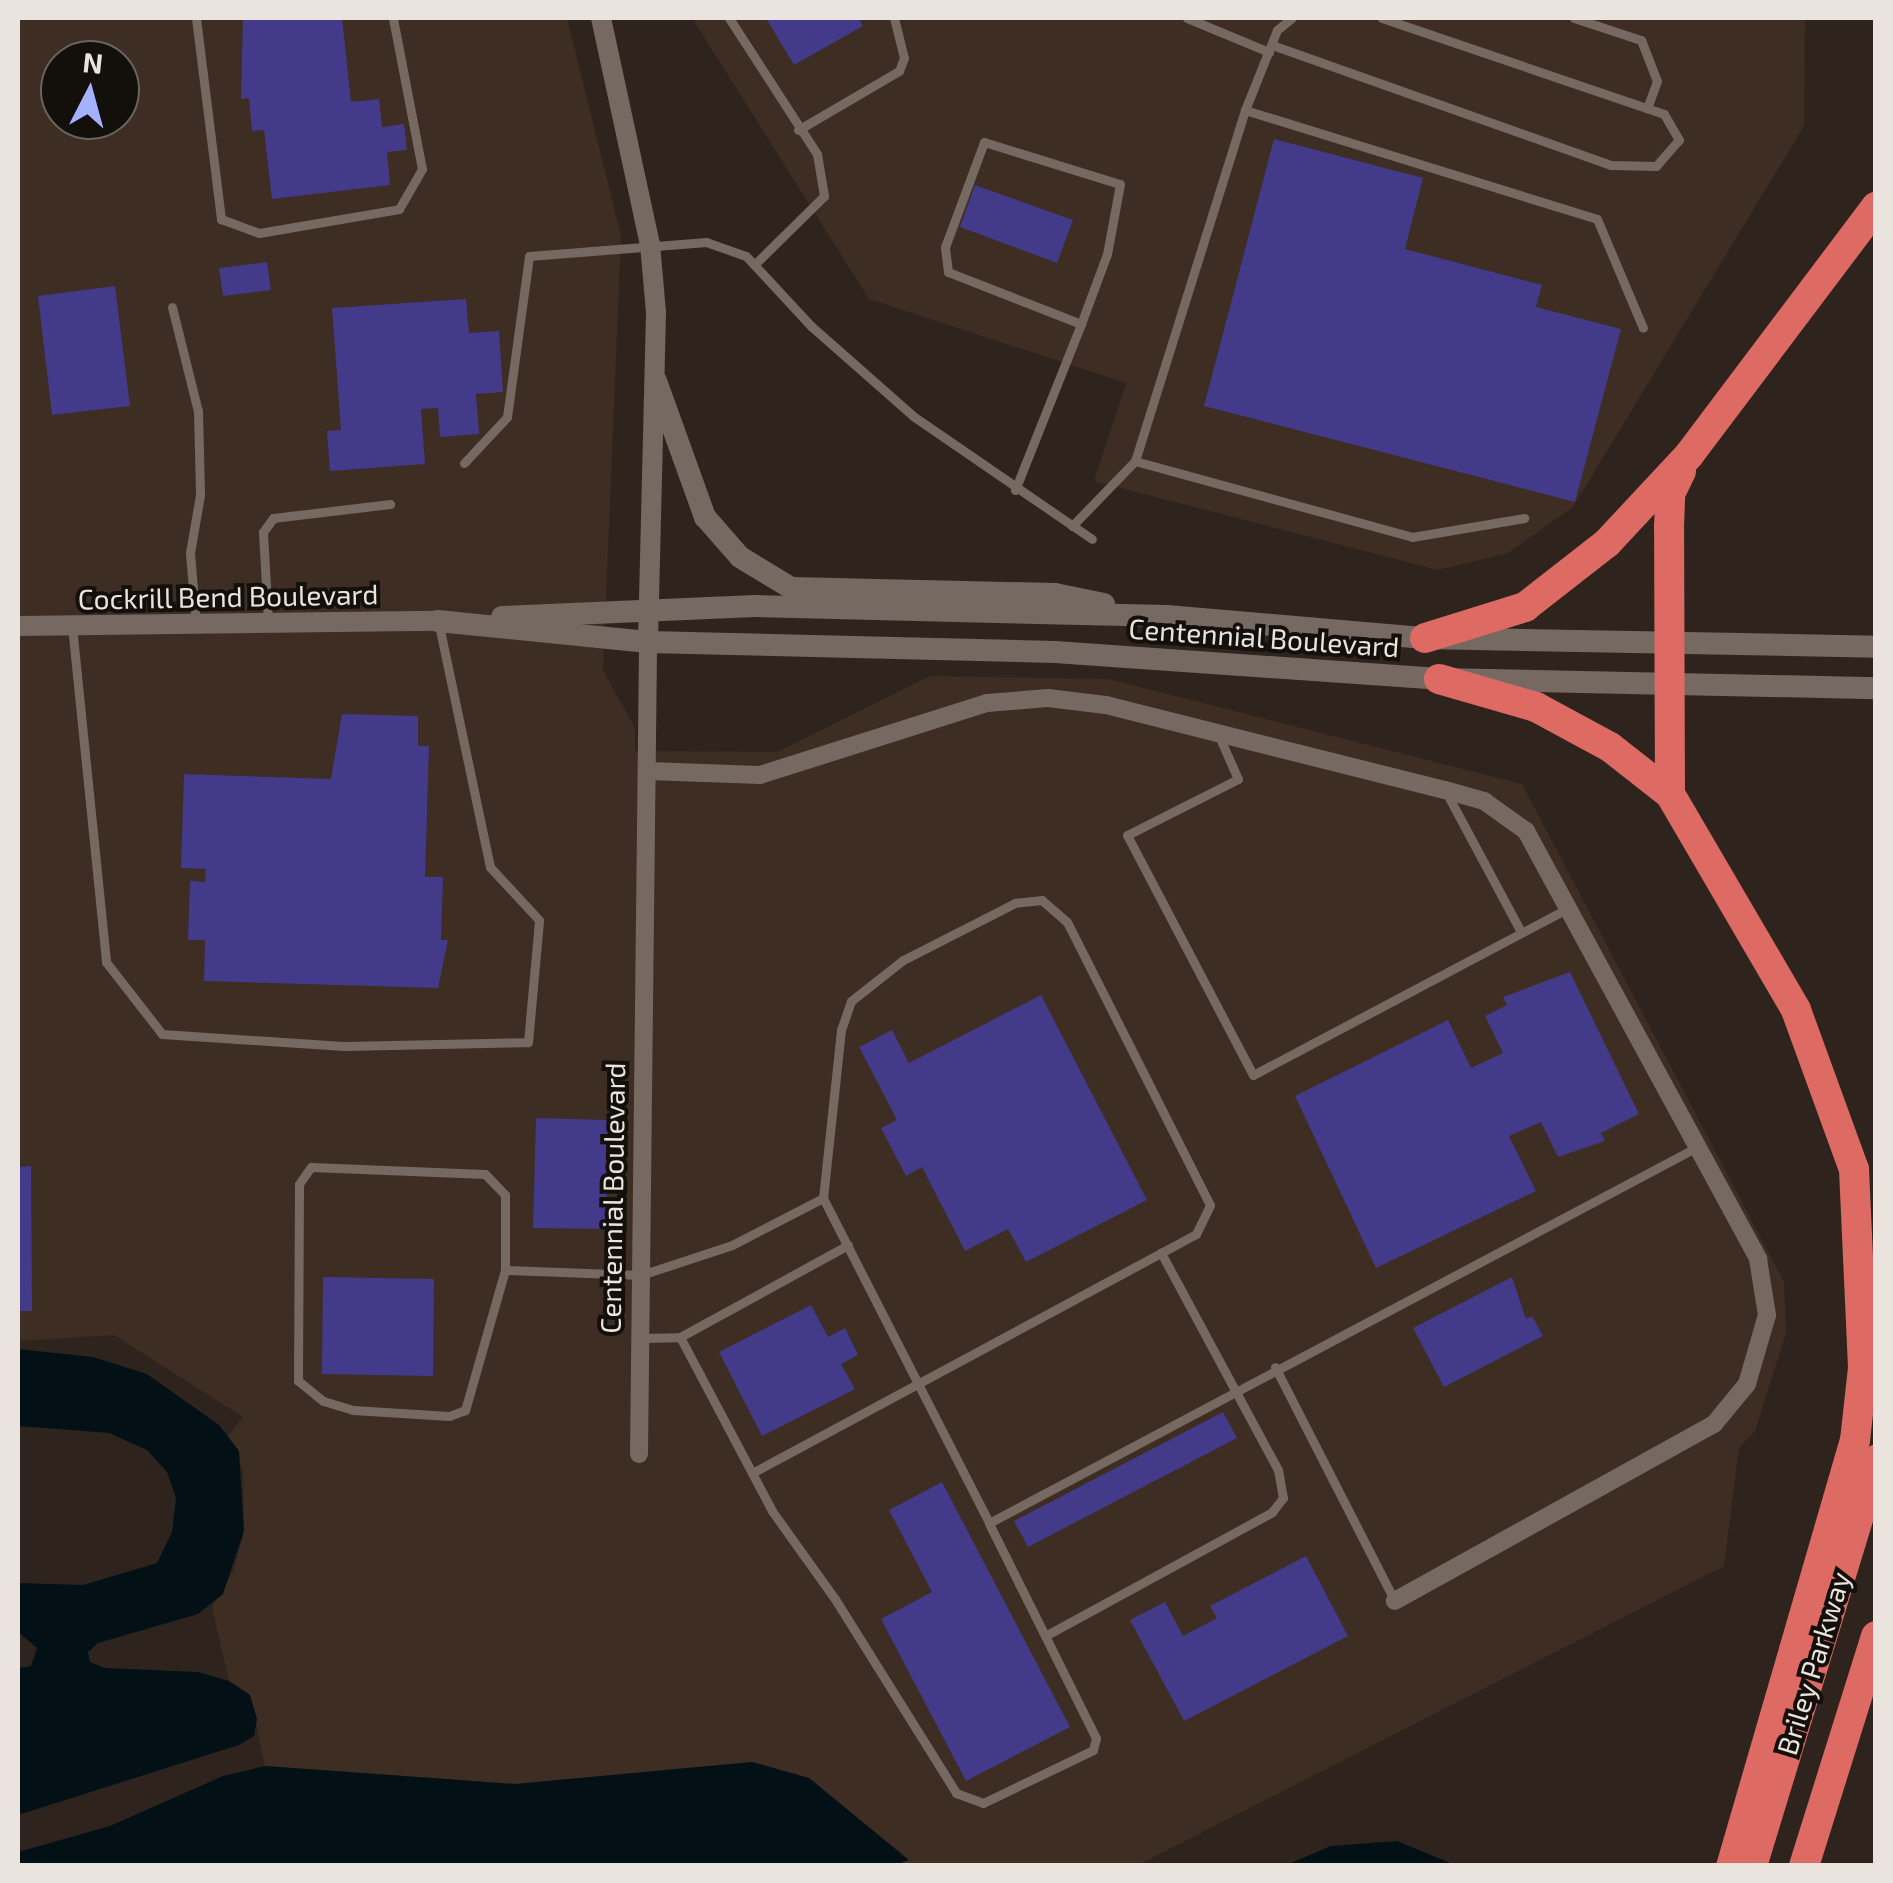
<!DOCTYPE html>
<html>
<head>
<meta charset="utf-8">
<style>
	body { margin:0 }
	#map { position:relative; width:1893px; height:1883px; overflow:hidden; background:#2f241d; font-family:"Exo 2",sans-serif }
	div>[style] { position:absolute }
	[style*='--x'] { left:calc(var(--x)*1px); top:calc(var(--y)*1px); width:calc(var(--w)*1px); rotate:calc(var(--a)*1deg) }
	.built>* { inset:0; background:#3d2d22 }
	.water>* { inset:0; background:#031117 }
	.building>* { inset:0; background:#433a89 }
	.service>* { height:9px; margin:-4.5px; padding:0 4.5px; transform-origin:4.5px; border-radius:4.5px; background:#766961 }
	.minor>* { height:18px; margin:-9px; padding:0 9px; transform-origin:9px; border-radius:9px; background:#766961 }
	.tertiary>* { height:20px; margin:-10px; padding:0 10px; transform-origin:10px; border-radius:10px; background:#766961 }
	.secondary>* { height:22px; margin:-11px; padding:0 11px; transform-origin:11px; border-radius:11px; background:#766961 }
	.motorway>* { height:30px; margin:-15px; padding:0 15px; transform-origin:15px; border-radius:15px; background:#de6a64 }
	span { translate:-50% -50%; white-space:nowrap; text-align:center; line-height:1.15; -webkit-text-stroke:8px #130f0b; paint-order:stroke }
	.street-label { font-size:28px; color:#eae3de }
	.frame { position:absolute; inset:0; border:20px solid #eae3de; pointer-events:none }
	.north { position:absolute; left:40px; top:40px; width:100px; height:100px; box-sizing:border-box; background:#130f0b; border:2px solid #69645f; border-radius:50%; rotate:6deg; font-size:28px; font-weight:700; line-height:40px; text-align:center; color:#eae3de }
	.north::after { content:''; display:block; margin:auto; width:35px; height:45px; background:#a5b1fc; clip-path:polygon(50% 0,100% 100%,50% 72%,0 100%) }
</style>
</head>
<body>
<div id="map">
	<div class="built">
		<i style="clip-path:polygon(evenodd,18px 18px,567px 18px,621px 236px,603px 670px,635px 728px,635px 751px,777px 752px,930px 676px,1108px 679px,1522px 784px,1784px 1282px,1786px 1333px,1755px 1431px,1739px 1448px,1724px 1566px,1136px 1866px,892px 1865px,908px 1860px,809px 1778px,752px 1762px,515px 1784px,265px 1766px,250px 1695px,229px 1681px,212px 1607px,234px 1570px,244px 1531px,243px 1471px,228px 1436px,243px 1417px,114px 1335px,18px 1341px,18px 18px,60px 60px,120px 60px,120px 120px,60px 120px,60px 60px)"></i>
		<i style="clip-path:polygon(692px 18px,1805px 18px,1804px 126px,1573px 507px,1508px 553px,1438px 570px,1094px 481px,1126px 383px,869px 299px)"></i>
	</div>
	<div class="water">
		<i style="clip-path:polygon(18px 1349px,93px 1357px,147px 1374px,219px 1425px,239px 1451px,244px 1531px,223px 1594px,198px 1614px,98px 1643px,88px 1652px,90px 1662px,105px 1668px,198px 1672px,229px 1681px,250px 1695px,257px 1719px,254px 1736px,239px 1745px,18px 1815px,18px 1668px,31px 1666px,37px 1648px,18px 1632px,18px 1583px,83px 1585px,157px 1563px,172px 1532px,176px 1498px,167px 1472px,147px 1450px,109px 1433px,18px 1426px)"></i>
		<i style="clip-path:polygon(752px 1762px,809px 1778px,909px 1860px,892px 1866px,18px 1865px,18px 1852px,110px 1826px,223px 1776px,265px 1766px,515px 1784px)"></i>
		<i style="clip-path:polygon(1397px 1841px,1455px 1865px,1286px 1865px,1331px 1846px)"></i>
	</div>
	<div class="building">
		<i style="clip-path:polygon(243px 18px,342px 18px,351px 102px,379px 99px,382px 127px,404px 124px,407px 150px,387px 152px,390px 185px,272px 199px,264px 130px,252px 131px,249px 98px,241px 99px)"></i>
		<i style="clip-path:polygon(766px 18px,858px 18px,863px 26px,794px 65px)"></i>
		<i style="clip-path:polygon(1274px 139px,1423px 178px,1405px 249px,1542px 285px,1536px 307px,1621px 329px,1575px 502px,1204px 406px)"></i>
		<i style="clip-path:polygon(975px 185px,1073px 220px,1057px 263px,960px 227px)"></i>
		<i style="clip-path:polygon(267px 262px,271px 290px,223px 296px,219px 268px)"></i>
		<i style="clip-path:polygon(115px 286px,130px 406px,52px 415px,38px 296px)"></i>
		<i style="clip-path:polygon(466px 299px,469px 333px,499px 331px,503px 392px,476px 394px,479px 434px,440px 437px,438px 408px,421px 409px,425px 464px,330px 471px,327px 431px,341px 430px,332px 308px)"></i>
		<i style="clip-path:polygon(342px 714px,418px 716px,418px 746px,429px 746px,425px 877px,443px 877px,441px 940px,448px 940px,438px 988px,204px 981px,205px 940px,188px 940px,190px 881px,205px 882px,206px 869px,181px 868px,184px 774px,331px 779px)"></i>
		<i style="clip-path:polygon(1570px 972px,1639px 1114px,1601px 1133px,1605px 1141px,1558px 1157px,1541px 1122px,1509px 1136px,1536px 1191px,1376px 1268px,1295px 1096px,1448px 1020px,1471px 1068px,1503px 1053px,1485px 1016px,1507px 1005px,1503px 997px)"></i>
		<i style="clip-path:polygon(1041px 995px,1147px 1200px,1026px 1262px,1008px 1229px,965px 1251px,922px 1167px,906px 1176px,881px 1128px,897px 1120px,859px 1047px,892px 1030px,909px 1063px)"></i>
		<i style="clip-path:polygon(536px 1118px,608px 1120px,606px 1229px,533px 1228px)"></i>
		<i style="clip-path:polygon(31px 1166px,32px 1311px,18px 1311px,18px 1167px)"></i>
		<i style="clip-path:polygon(323px 1277px,434px 1279px,433px 1376px,322px 1374px)"></i>
		<i style="clip-path:polygon(1512px 1277px,1526px 1319px,1532px 1316px,1543px 1336px,1444px 1387px,1413px 1328px)"></i>
		<i style="clip-path:polygon(811px 1305px,828px 1337px,845px 1328px,858px 1355px,841px 1364px,855px 1389px,762px 1436px,719px 1352px)"></i>
		<i style="clip-path:polygon(1223px 1412px,1237px 1438px,1028px 1547px,1014px 1521px)"></i>
		<i style="clip-path:polygon(942px 1482px,1070px 1727px,966px 1781px,881px 1619px,932px 1592px,889px 1510px)"></i>
		<i style="clip-path:polygon(1306px 1556px,1348px 1636px,1184px 1721px,1130px 1620px,1165px 1602px,1183px 1636px,1217px 1618px,1210px 1606px)"></i>
	</div>
	<div class="service">
		<i style="--x:196;--y:18;--w:203;--a:82.9"></i>
		<i style="--x:221;--y:219;--w:40;--a:20.2"></i>
		<i style="--x:259;--y:233;--w:142;--a:-9.7"></i>
		<i style="--x:399;--y:209;--w:46;--a:-60.1"></i>
		<i style="--x:422;--y:169;--w:154;--a:-100.9"></i>
		<i style="--x:729;--y:18;--w:162;--a:57.1"></i>
		<i style="--x:817;--y:154;--w:43;--a:80.5"></i>
		<i style="--x:824;--y:196;--w:98;--a:135.4"></i>
		<i style="--x:1187;--y:18;--w:89;--a:22.5"></i>
		<i style="--x:1574;--y:18;--w:71;--a:18.2"></i>
		<i style="--x:1641;--y:40;--w:44;--a:68.7"></i>
		<i style="--x:1657;--y:81;--w:29;--a:110"></i>
		<i style="--x:1272;--y:45;--w:360;--a:19.5"></i>
		<i style="--x:1611;--y:165;--w:45;--a:1.3"></i>
		<i style="--x:1656;--y:166;--w:35;--a:-49"></i>
		<i style="--x:1679;--y:140;--w:30;--a:-120"></i>
		<i style="--x:1664;--y:114;--w:298;--a:-161.2"></i>
		<i style="--x:1245;--y:110;--w:86;--a:-68.2"></i>
		<i style="--x:1277;--y:30;--w:19;--a:-39"></i>
		<i style="--x:798;--y:130;--w:117;--a:-30.3"></i>
		<i style="--x:899;--y:71;--w:14;--a:-69"></i>
		<i style="--x:904;--y:58;--w:41;--a:-104"></i>
		<i style="--x:172;--y:307;--w:107;--a:76"></i>
		<i style="--x:198;--y:411;--w:84;--a:88.6"></i>
		<i style="--x:200;--y:495;--w:59;--a:99.8"></i>
		<i style="--x:190;--y:553;--w:71;--a:85.2"></i>
		<i style="--x:1135;--y:461;--w:287;--a:15.3"></i>
		<i style="--x:1412;--y:537;--w:114;--a:-9.6"></i>
		<i style="--x:464;--y:463;--w:63;--a:-46.9"></i>
		<i style="--x:507;--y:417;--w:162;--a:-82.2"></i>
		<i style="--x:529;--y:256;--w:178;--a:-4.5"></i>
		<i style="--x:706;--y:242;--w:42;--a:19.3"></i>
		<i style="--x:746;--y:256;--w:96;--a:47.1"></i>
		<i style="--x:811;--y:326;--w:136;--a:41.4"></i>
		<i style="--x:913;--y:416;--w:217;--a:34.5"></i>
		<i style="--x:1015;--y:490;--w:179;--a:-68.3"></i>
		<i style="--x:1081;--y:324;--w:143;--a:-158.6"></i>
		<i style="--x:948;--y:272;--w:25;--a:-97"></i>
		<i style="--x:945;--y:247;--w:112;--a:-69.6"></i>
		<i style="--x:984;--y:142;--w:142;--a:17.2"></i>
		<i style="--x:1120;--y:184;--w:71;--a:100.5"></i>
		<i style="--x:1107;--y:254;--w:75;--a:110.4"></i>
		<i style="--x:1072;--y:526;--w:91;--a:-45.9"></i>
		<i style="--x:1135;--y:461;--w:368;--a:-72.6"></i>
		<i style="--x:1245;--y:110;--w:368;--a:17.2"></i>
		<i style="--x:1597;--y:219;--w:118;--a:67.1"></i>
		<i style="--x:268;--y:620;--w:88;--a:-93.3"></i>
		<i style="--x:263;--y:532;--w:17;--a:-54"></i>
		<i style="--x:273;--y:518;--w:118;--a:-6.8"></i>
		<i style="--x:72;--y:626;--w:338;--a:84.2"></i>
		<i style="--x:106;--y:962;--w:91;--a:52.1"></i>
		<i style="--x:162;--y:1034;--w:182;--a:3.8"></i>
		<i style="--x:344;--y:1046;--w:184;--a:-1.2"></i>
		<i style="--x:528;--y:1042;--w:122;--a:-84.8"></i>
		<i style="--x:539;--y:920;--w:72;--a:-132.8"></i>
		<i style="--x:490;--y:867;--w:248;--a:-101.9"></i>
		<i style="--x:1219;--y:736;--w:47;--a:66.2"></i>
		<i style="--x:1238;--y:779;--w:124;--a:153.2"></i>
		<i style="--x:1127;--y:835;--w:271;--a:62.3"></i>
		<i style="--x:1253;--y:1075;--w:357;--a:-27.9"></i>
		<i style="--x:1446;--y:792;--w:159;--a:61.8"></i>
		<i style="--x:848;--y:1245;--w:192;--a:151.3"></i>
		<i style="--x:680;--y:1337;--w:197;--a:62.1"></i>
		<i style="--x:772;--y:1511;--w:108;--a:54.4"></i>
		<i style="--x:835;--y:1599;--w:229;--a:58"></i>
		<i style="--x:956;--y:1793;--w:29;--a:20"></i>
		<i style="--x:983;--y:1803;--w:122;--a:-25.7"></i>
		<i style="--x:1093;--y:1750;--w:12;--a:-76"></i>
		<i style="--x:1096;--y:1738;--w:240;--a:-116.5"></i>
		<i style="--x:505;--y:1270;--w:146;--a:105.9"></i>
		<i style="--x:465;--y:1410;--w:17;--a:159"></i>
		<i style="--x:449;--y:1416;--w:96;--a:-176.4"></i>
		<i style="--x:353;--y:1410;--w:31;--a:-163"></i>
		<i style="--x:323;--y:1401;--w:32;--a:-141"></i>
		<i style="--x:298;--y:1381;--w:197;--a:-89.7"></i>
		<i style="--x:299;--y:1184;--w:21;--a:-55"></i>
		<i style="--x:311;--y:1167;--w:174;--a:2.3"></i>
		<i style="--x:485;--y:1174;--w:29;--a:46"></i>
		<i style="--x:505;--y:1195;--w:75;--a:90"></i>
		<i style="--x:505;--y:1270;--w:136;--a:2.1"></i>
		<i style="--x:641;--y:1275;--w:96;--a:-18.2"></i>
		<i style="--x:732;--y:1245;--w:102;--a:-27.3"></i>
		<i style="--x:823;--y:1198;--w:365;--a:62.9"></i>
		<i style="--x:989;--y:1523;--w:802;--a:-27.97"></i>
		<i style="--x:641;--y:1338;--w:39;--a:-1"></i>
		<i style="--x:1275;--y:1367;--w:262;--a:62.9"></i>
		<i style="--x:752;--y:1473;--w:504;--a:-28.29"></i>
		<i style="--x:1196;--y:1234;--w:32;--a:-64"></i>
		<i style="--x:1210;--y:1205;--w:317;--a:-116.8"></i>
		<i style="--x:1067;--y:922;--w:33;--a:-139"></i>
		<i style="--x:1042;--y:900;--w:27;--a:174"></i>
		<i style="--x:1015;--y:903;--w:126;--a:153"></i>
		<i style="--x:903;--y:960;--w:66;--a:141.7"></i>
		<i style="--x:851;--y:1001;--w:31;--a:109"></i>
		<i style="--x:841;--y:1030;--w:169;--a:96.1"></i>
		<i style="--x:1045;--y:1636;--w:259;--a:-28.6"></i>
		<i style="--x:1272;--y:1512;--w:18;--a:-52"></i>
		<i style="--x:1283;--y:1498;--w:28;--a:-100"></i>
		<i style="--x:1278;--y:1470;--w:247;--a:-118.3"></i>
	</div>
	<div class="minor">
		<i style="--x:648;--y:771;--w:112;--a:2"></i>
		<i style="--x:760;--y:775;--w:238;--a:-17.6"></i>
		<i style="--x:987;--y:703;--w:61;--a:-4.7"></i>
		<i style="--x:1048;--y:698;--w:58;--a:6.9"></i>
		<i style="--x:1106;--y:705;--w:349;--a:14.1"></i>
		<i style="--x:1445;--y:790;--w:41;--a:15.8"></i>
		<i style="--x:1484;--y:801;--w:52;--a:35.5"></i>
		<i style="--x:1526;--y:831;--w:487;--a:61.5"></i>
		<i style="--x:1758;--y:1259;--w:57;--a:80.9"></i>
		<i style="--x:1767;--y:1315;--w:72;--a:106.2"></i>
		<i style="--x:1747;--y:1384;--w:52;--a:129.5"></i>
		<i style="--x:1714;--y:1424;--w:365;--a:151"></i>
		<i style="--x:639;--y:1454;--w:812;--a:-89.36"></i>
	</div>
	<div class="tertiary">
		<i style="--x:601;--y:18;--w:231;--a:77.8"></i>
		<i style="--x:650;--y:244;--w:69;--a:85"></i>
		<i style="--x:656;--y:313;--w:329;--a:91.4"></i>
		<i style="--x:18;--y:626;--w:420;--a:-0.7"></i>
	</div>
	<div class="secondary">
		<i style="--x:656;--y:381;--w:145;--a:70.2"></i>
		<i style="--x:705;--y:517;--w:53;--a:48.8"></i>
		<i style="--x:740;--y:557;--w:60;--a:31.3"></i>
		<i style="--x:791;--y:588;--w:264;--a:1.3"></i>
		<i style="--x:1055;--y:594;--w:50;--a:11.5"></i>
		<i style="--x:502;--y:617;--w:253;--a:-2.5"></i>
		<i style="--x:755;--y:606;--w:412;--a:1.4"></i>
		<i style="--x:1167;--y:616;--w:259;--a:4.9"></i>
		<i style="--x:1425;--y:638;--w:451;--a:1.1"></i>
		<i style="--x:438;--y:621;--w:211;--a:5.7"></i>
		<i style="--x:648;--y:642;--w:407;--a:1.4"></i>
		<i style="--x:1055;--y:652;--w:385;--a:4"></i>
		<i style="--x:1439;--y:679;--w:437;--a:1.2"></i>
	</div>
	<div class="motorway">
		<i style="--x:1425;--y:638;--w:105;--a:-17.2"></i>
		<i style="--x:1525;--y:607;--w:104;--a:-38"></i>
		<i style="--x:1607;--y:543;--w:120;--a:-47"></i>
		<i style="--x:1689;--y:455;--w:311;--a:-53"></i>
		<i style="--x:1439;--y:679;--w:101;--a:16.1"></i>
		<i style="--x:1536;--y:707;--w:84;--a:28.4"></i>
		<i style="--x:1610;--y:747;--w:76;--a:38.1"></i>
		<i style="--x:1670;--y:794;--w:250;--a:59.7"></i>
		<i style="--x:1796;--y:1010;--w:169;--a:70"></i>
		<i style="--x:1854;--y:1169;--w:199;--a:87.4"></i>
		<i style="--x:1863;--y:1368;--w:72;--a:96.3"></i>
		<i style="--x:1855;--y:1440;--w:444;--a:106.2"></i>
		<i style="--x:1670;--y:794;--w:266;--a:-90.2"></i>
		<i style="--x:1669;--y:528;--w:34;--a:-88"></i>
		<i style="--x:1670;--y:494;--w:25;--a:-64"></i>
		<i style="--x:1752;--y:1866;--w:425;--a:-73"></i>
		<i style="--x:1804;--y:1866;--w:241;--a:-72.6"></i>
	</div>
	<div class="street-label">
		<span style="left:228px;top:596px;rotate:-1deg">Cockrill Bend Boulevard</span>
		<span style="left:1264px;top:637px;rotate:4deg">Centennial Boulevard</span>
		<span style="left:612px;top:1198px;rotate:-89deg">Centennial Boulevard</span>
		<span style="left:1813px;top:1663px;rotate:-73deg">Briley Parkway</span>
	</div>
	<div class="frame"></div>
	<div class="north">N</div>
</div>
</body>
</html>
